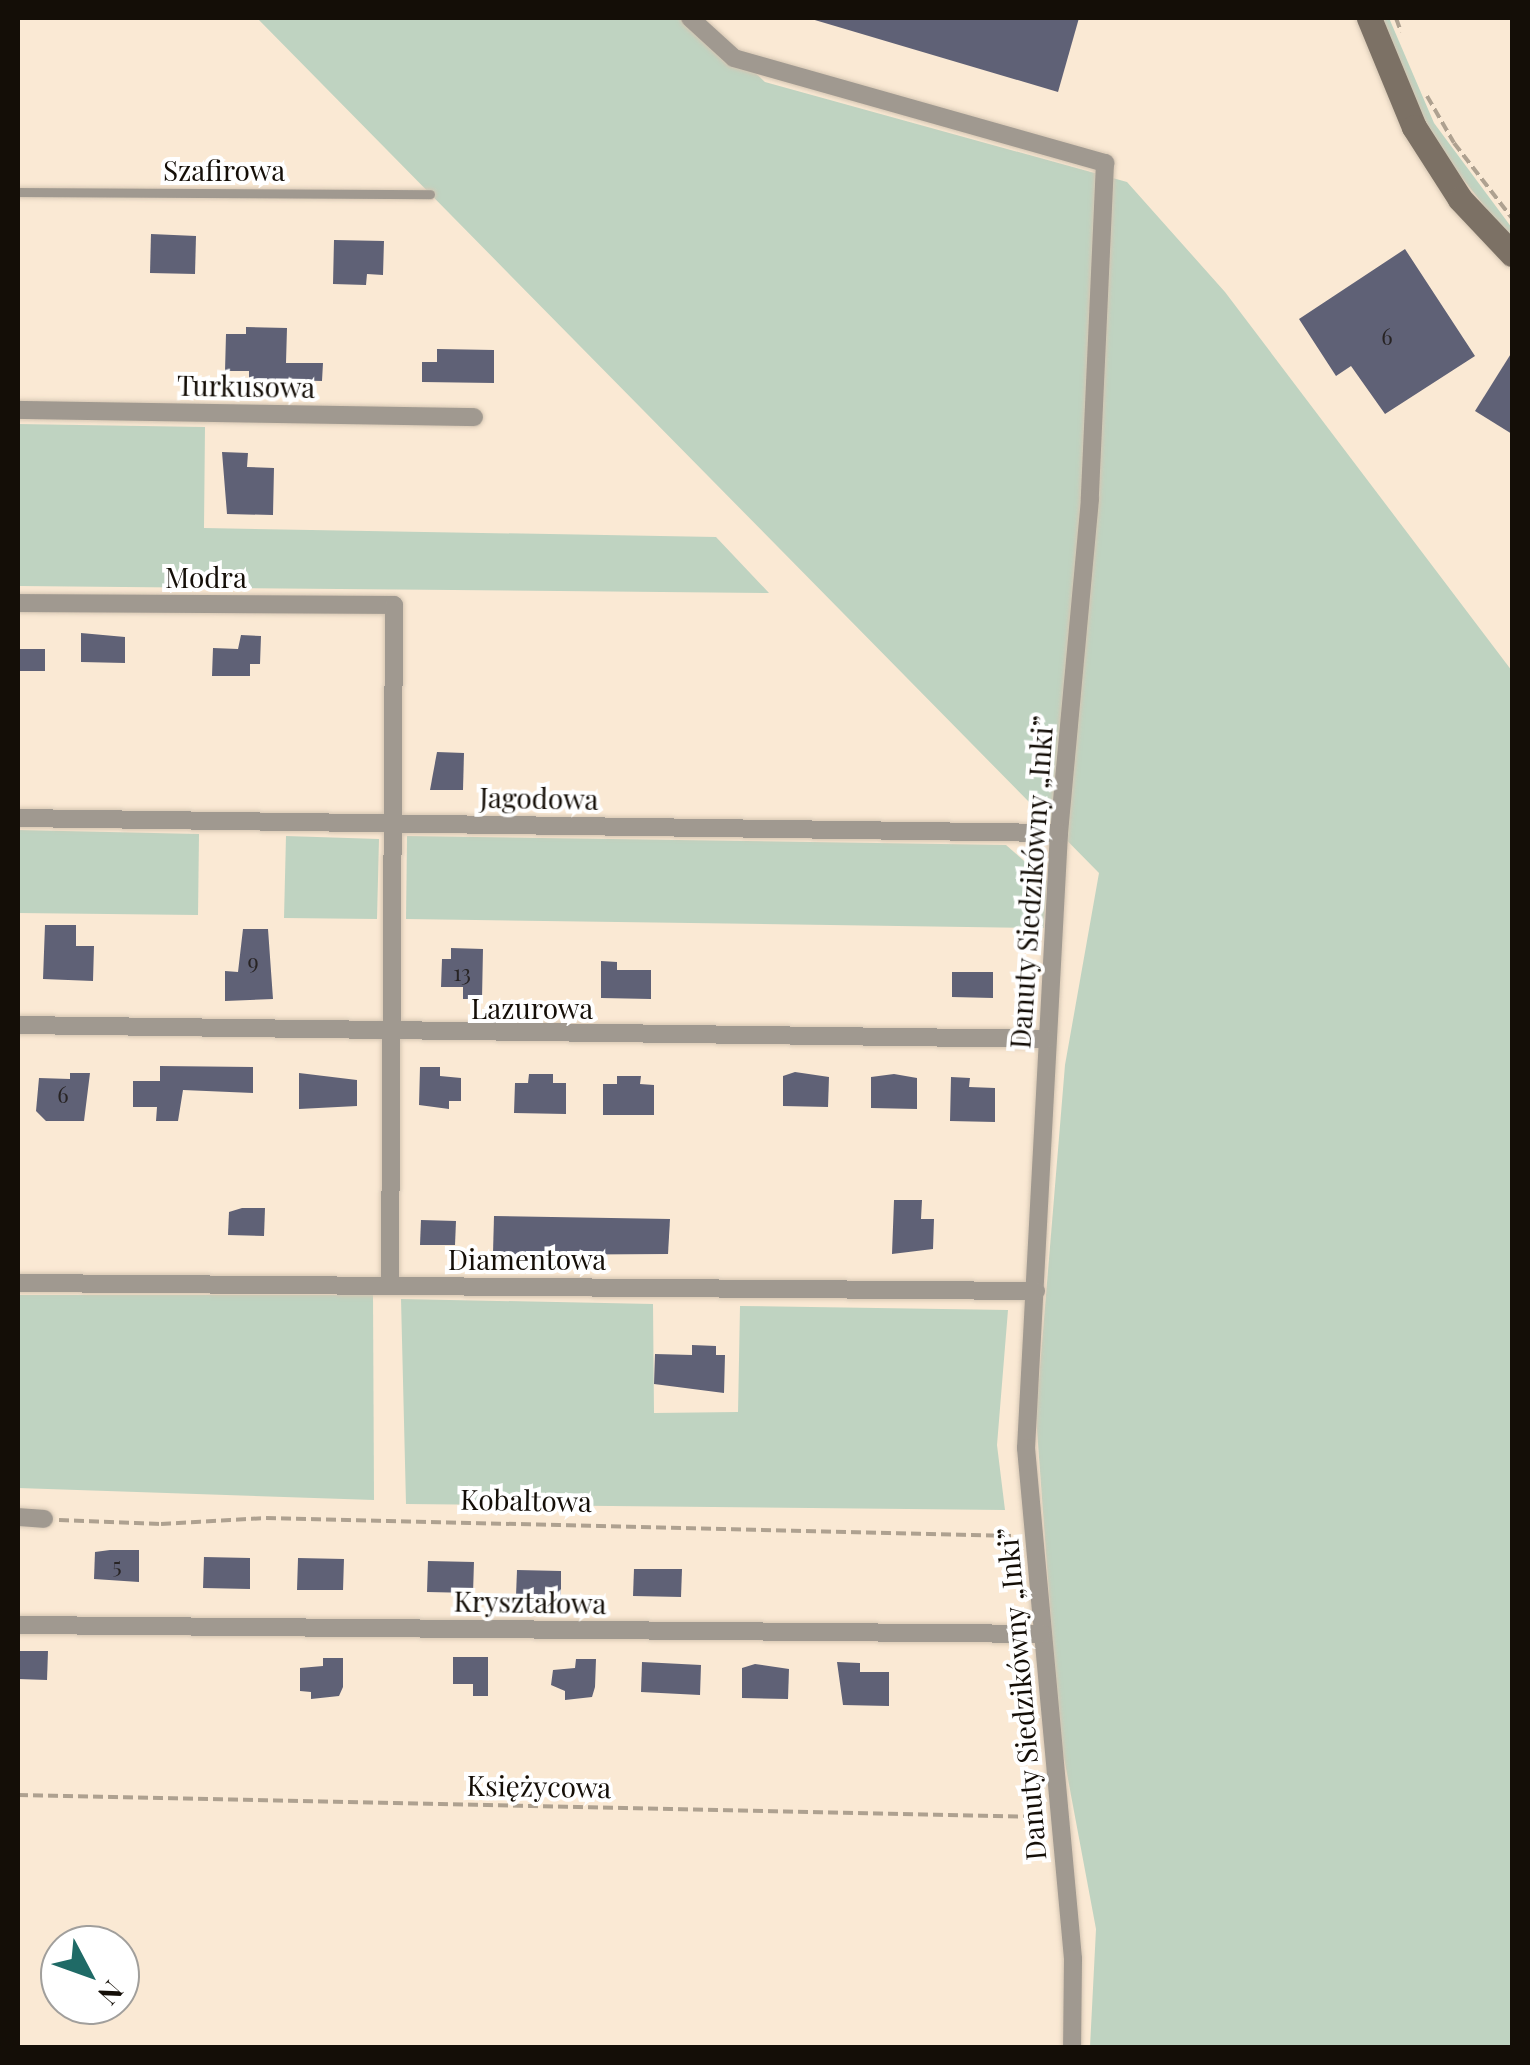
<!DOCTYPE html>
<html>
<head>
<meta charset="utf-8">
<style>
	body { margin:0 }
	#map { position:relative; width:1530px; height:2065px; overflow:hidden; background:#fae9d4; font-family:"Playfair Display",serif }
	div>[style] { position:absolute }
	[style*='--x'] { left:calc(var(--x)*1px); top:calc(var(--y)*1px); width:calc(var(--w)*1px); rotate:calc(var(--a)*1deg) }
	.green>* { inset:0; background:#bfd3c1 }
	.building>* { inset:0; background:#5f6176 }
	.path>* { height:4px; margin-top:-2px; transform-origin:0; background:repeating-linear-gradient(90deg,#aea190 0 10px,transparent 0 15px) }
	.roads { filter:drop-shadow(0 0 2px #d5c6b3) drop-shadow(0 0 2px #d5c6b3) }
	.lane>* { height:9px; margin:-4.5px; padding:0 4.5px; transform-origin:4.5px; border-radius:4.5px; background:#a09990 }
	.street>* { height:18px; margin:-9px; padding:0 9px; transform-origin:9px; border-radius:9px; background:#a09990 }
	.secondary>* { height:25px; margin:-12.5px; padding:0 12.5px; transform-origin:12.5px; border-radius:12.5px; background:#7c7165 }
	span { translate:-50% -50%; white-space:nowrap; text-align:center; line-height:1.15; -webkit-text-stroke:8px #fff; paint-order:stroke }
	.number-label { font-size:22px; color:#272323 }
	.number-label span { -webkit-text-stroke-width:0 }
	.street-label { font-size:28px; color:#140e07 }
	.frame { position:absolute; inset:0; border:20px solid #140e07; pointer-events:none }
	.north { position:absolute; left:40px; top:1925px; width:100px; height:100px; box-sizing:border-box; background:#fff; border:2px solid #a19f9c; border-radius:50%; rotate:131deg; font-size:28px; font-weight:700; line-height:40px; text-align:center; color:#140e07 }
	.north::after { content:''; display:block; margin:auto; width:35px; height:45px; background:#1f6a66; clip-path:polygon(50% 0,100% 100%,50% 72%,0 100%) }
</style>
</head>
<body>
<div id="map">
	<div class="green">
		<i style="clip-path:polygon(257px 18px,696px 18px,765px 82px,1127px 182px,1225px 292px,1512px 671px,1512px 2047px,1090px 2047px,1096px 1929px,1059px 1731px,1036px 1416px,1065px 1065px,1099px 873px)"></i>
		<i style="clip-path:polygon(1378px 18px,1389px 18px,1434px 123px,1512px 228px,1512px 241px,1433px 141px)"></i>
		<i style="clip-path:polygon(18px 424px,205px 427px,204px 528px,716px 537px,769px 593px,18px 586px)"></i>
		<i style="clip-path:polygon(18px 830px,199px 834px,198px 915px,18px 913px)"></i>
		<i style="clip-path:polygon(286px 836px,379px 839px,377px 919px,284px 918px)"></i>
		<i style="clip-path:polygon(407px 836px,1006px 845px,1047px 881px,1044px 928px,406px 919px)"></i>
		<i style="clip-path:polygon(18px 1295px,373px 1295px,374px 1500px,18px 1488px)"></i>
		<i style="clip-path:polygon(401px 1299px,653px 1304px,654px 1413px,738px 1412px,740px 1306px,1008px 1310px,997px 1445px,1005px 1510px,406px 1504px)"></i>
	</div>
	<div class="building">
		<i style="clip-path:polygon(808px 18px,1079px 18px,1058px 92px)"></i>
		<i style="clip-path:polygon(151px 234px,196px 236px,195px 274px,150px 273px)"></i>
		<i style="clip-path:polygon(334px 240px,384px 241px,383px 275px,367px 274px,366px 285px,333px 284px)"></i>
		<i style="clip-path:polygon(1405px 249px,1475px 356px,1385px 414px,1351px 366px,1336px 376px,1299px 319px)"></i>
		<i style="clip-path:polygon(246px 327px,287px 328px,286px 363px,323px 363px,322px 381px,249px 379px,249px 371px,225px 371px,226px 334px,246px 334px)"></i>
		<i style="clip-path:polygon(437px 349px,494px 350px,494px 383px,422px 382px,422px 362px,437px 362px)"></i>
		<i style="clip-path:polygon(1512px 352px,1512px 434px,1475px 411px)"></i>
		<i style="clip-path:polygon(222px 452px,248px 453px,247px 467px,274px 468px,273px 515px,227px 514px)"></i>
		<i style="clip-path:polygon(81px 633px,125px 637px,125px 663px,81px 662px)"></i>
		<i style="clip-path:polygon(241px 635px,261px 636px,260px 664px,250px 664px,250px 676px,212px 676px,213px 648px,238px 649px)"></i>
		<i style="clip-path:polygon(18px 649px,45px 649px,45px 671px,18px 671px)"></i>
		<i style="clip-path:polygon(437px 752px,464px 753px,463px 790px,430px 790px)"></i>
		<i style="clip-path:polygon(45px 925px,76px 925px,76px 946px,94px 946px,93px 981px,43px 979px)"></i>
		<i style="clip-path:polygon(243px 929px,268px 929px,273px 999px,225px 1001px,225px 971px,238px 972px)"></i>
		<i style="clip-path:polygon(451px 948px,483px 949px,482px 999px,463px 999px,463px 987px,441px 987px,442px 959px,451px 959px)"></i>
		<i style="clip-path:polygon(601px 961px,617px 962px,617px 970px,651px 970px,651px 999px,601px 998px)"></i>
		<i style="clip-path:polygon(952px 972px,993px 972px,993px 998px,952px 997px)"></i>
		<i style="clip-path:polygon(160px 1066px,253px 1067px,253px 1093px,183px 1090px,178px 1121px,156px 1121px,157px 1107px,133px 1107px,133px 1081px,160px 1081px)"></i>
		<i style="clip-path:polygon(420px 1067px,440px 1067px,440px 1076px,461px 1078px,461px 1101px,449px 1101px,449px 1109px,419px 1105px)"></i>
		<i style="clip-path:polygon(795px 1072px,829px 1077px,828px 1107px,783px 1106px,783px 1076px)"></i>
		<i style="clip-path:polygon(70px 1073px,90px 1073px,84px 1121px,46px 1121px,36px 1111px,39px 1078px,70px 1079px)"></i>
		<i style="clip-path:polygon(299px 1073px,357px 1080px,357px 1106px,299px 1109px)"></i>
		<i style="clip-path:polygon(529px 1074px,553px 1074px,553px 1083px,566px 1083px,566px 1114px,514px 1113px,515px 1083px,528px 1083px)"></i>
		<i style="clip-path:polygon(894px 1074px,917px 1078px,917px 1109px,871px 1108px,871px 1077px)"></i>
		<i style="clip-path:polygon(617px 1076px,641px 1076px,640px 1084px,654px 1085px,654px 1115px,603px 1115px,603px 1084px,617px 1084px)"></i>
		<i style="clip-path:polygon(951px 1077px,970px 1078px,969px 1087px,995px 1088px,995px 1122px,950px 1121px)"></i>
		<i style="clip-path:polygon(894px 1200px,922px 1200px,921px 1219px,934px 1219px,933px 1249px,892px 1254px)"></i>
		<i style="clip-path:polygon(242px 1208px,265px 1208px,264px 1236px,228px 1235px,229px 1212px)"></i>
		<i style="clip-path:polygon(494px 1216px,670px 1219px,668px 1254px,503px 1255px,493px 1253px)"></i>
		<i style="clip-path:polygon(421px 1220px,456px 1221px,455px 1245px,420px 1245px)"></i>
		<i style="clip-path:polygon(692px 1345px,716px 1346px,716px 1355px,725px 1355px,724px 1393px,654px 1384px,655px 1354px,692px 1355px)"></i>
		<i style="clip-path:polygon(110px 1550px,139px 1550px,139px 1582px,94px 1579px,95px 1552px)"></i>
		<i style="clip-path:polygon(204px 1557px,250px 1558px,250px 1589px,203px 1588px)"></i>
		<i style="clip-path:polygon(298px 1558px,344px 1559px,343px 1590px,297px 1590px)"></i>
		<i style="clip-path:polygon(428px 1561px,474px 1562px,473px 1593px,427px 1592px)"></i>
		<i style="clip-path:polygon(634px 1569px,682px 1569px,681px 1597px,633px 1596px)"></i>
		<i style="clip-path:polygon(517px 1570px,561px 1571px,561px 1598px,516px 1596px)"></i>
		<i style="clip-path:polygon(18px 1651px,48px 1651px,47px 1680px,18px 1679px)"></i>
		<i style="clip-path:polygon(453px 1657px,488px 1657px,488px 1696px,473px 1696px,473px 1684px,453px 1684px)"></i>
		<i style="clip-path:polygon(323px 1658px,343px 1658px,343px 1687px,339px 1696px,311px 1699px,311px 1692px,300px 1691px,300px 1668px,323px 1666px)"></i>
		<i style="clip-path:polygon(576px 1659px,596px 1659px,595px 1687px,592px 1697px,565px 1700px,565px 1691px,551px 1685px,553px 1670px,575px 1668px)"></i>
		<i style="clip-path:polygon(642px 1662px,701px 1665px,700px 1695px,641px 1692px)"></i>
		<i style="clip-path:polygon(837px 1662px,860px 1663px,860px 1672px,889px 1672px,889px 1706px,843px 1705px)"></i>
		<i style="clip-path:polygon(755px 1664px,789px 1669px,788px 1699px,742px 1698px,742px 1668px)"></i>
	</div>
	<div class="path">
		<i style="--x:1396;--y:18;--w:15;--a:70"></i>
		<i style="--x:1427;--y:96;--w:54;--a:60.1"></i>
		<i style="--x:1454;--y:143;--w:95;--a:52.3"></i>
		<i style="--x:59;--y:1520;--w:102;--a:2.2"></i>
		<i style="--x:161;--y:1524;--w:105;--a:-3.3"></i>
		<i style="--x:266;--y:1518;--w:748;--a:1.38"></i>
		<i style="--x:18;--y:1795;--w:1025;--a:1.23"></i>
	</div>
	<div class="roads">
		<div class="lane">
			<i style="--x:18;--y:192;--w:412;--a:0.3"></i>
		</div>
		<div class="street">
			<i style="--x:690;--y:18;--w:59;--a:42.3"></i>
			<i style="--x:734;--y:58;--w:386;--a:15.8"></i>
			<i style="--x:1105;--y:163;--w:336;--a:92.6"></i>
			<i style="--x:1090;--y:499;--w:335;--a:95.3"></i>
			<i style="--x:1059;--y:833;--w:616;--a:93.07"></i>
			<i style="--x:1026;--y:1448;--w:513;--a:84.74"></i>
			<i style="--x:1073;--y:1959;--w:89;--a:90.6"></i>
			<i style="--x:18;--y:410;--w:456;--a:0.9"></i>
			<i style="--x:18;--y:603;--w:376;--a:0.3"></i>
			<i style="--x:394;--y:605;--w:681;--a:90.34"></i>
			<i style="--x:18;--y:818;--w:1041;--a:0.83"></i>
			<i style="--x:18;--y:1025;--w:1029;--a:0.78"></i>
			<i style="--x:18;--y:1283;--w:1018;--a:0.45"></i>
			<i style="--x:18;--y:1517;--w:26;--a:4"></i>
			<i style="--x:18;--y:1625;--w:1024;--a:0.5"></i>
		</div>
		<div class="secondary">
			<i style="--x:1369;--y:18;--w:118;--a:67.6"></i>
			<i style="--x:1414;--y:127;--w:85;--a:57.4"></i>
			<i style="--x:1460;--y:199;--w:76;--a:46.6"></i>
		</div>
	</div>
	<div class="number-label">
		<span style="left:1387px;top:337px">6</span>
		<span style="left:253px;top:962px">9</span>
		<span style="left:462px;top:973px">13</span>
		<span style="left:63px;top:1095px">6</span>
		<span style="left:117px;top:1566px">5</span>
	</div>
	<div class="street-label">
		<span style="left:224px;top:170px">Szafirowa</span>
		<span style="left:246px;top:386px;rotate:1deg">Turkusowa</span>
		<span style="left:206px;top:577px">Modra</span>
		<span style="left:539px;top:798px;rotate:1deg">Jagodowa</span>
		<span style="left:1031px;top:882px;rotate:-86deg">Danuty Siedzikówny „Inki”</span>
		<span style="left:532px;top:1008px">Lazurowa</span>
		<span style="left:527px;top:1259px">Diamentowa</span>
		<span style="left:526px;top:1500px;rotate:1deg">Kobaltowa</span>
		<span style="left:530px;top:1602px;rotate:1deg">Kryształowa</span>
		<span style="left:1021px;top:1694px;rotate:-95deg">Danuty Siedzikówny „Inki”</span>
		<span style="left:539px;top:1786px;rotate:1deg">Księżycowa</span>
	</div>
	<div class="frame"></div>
	<div class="north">N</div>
</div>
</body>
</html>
